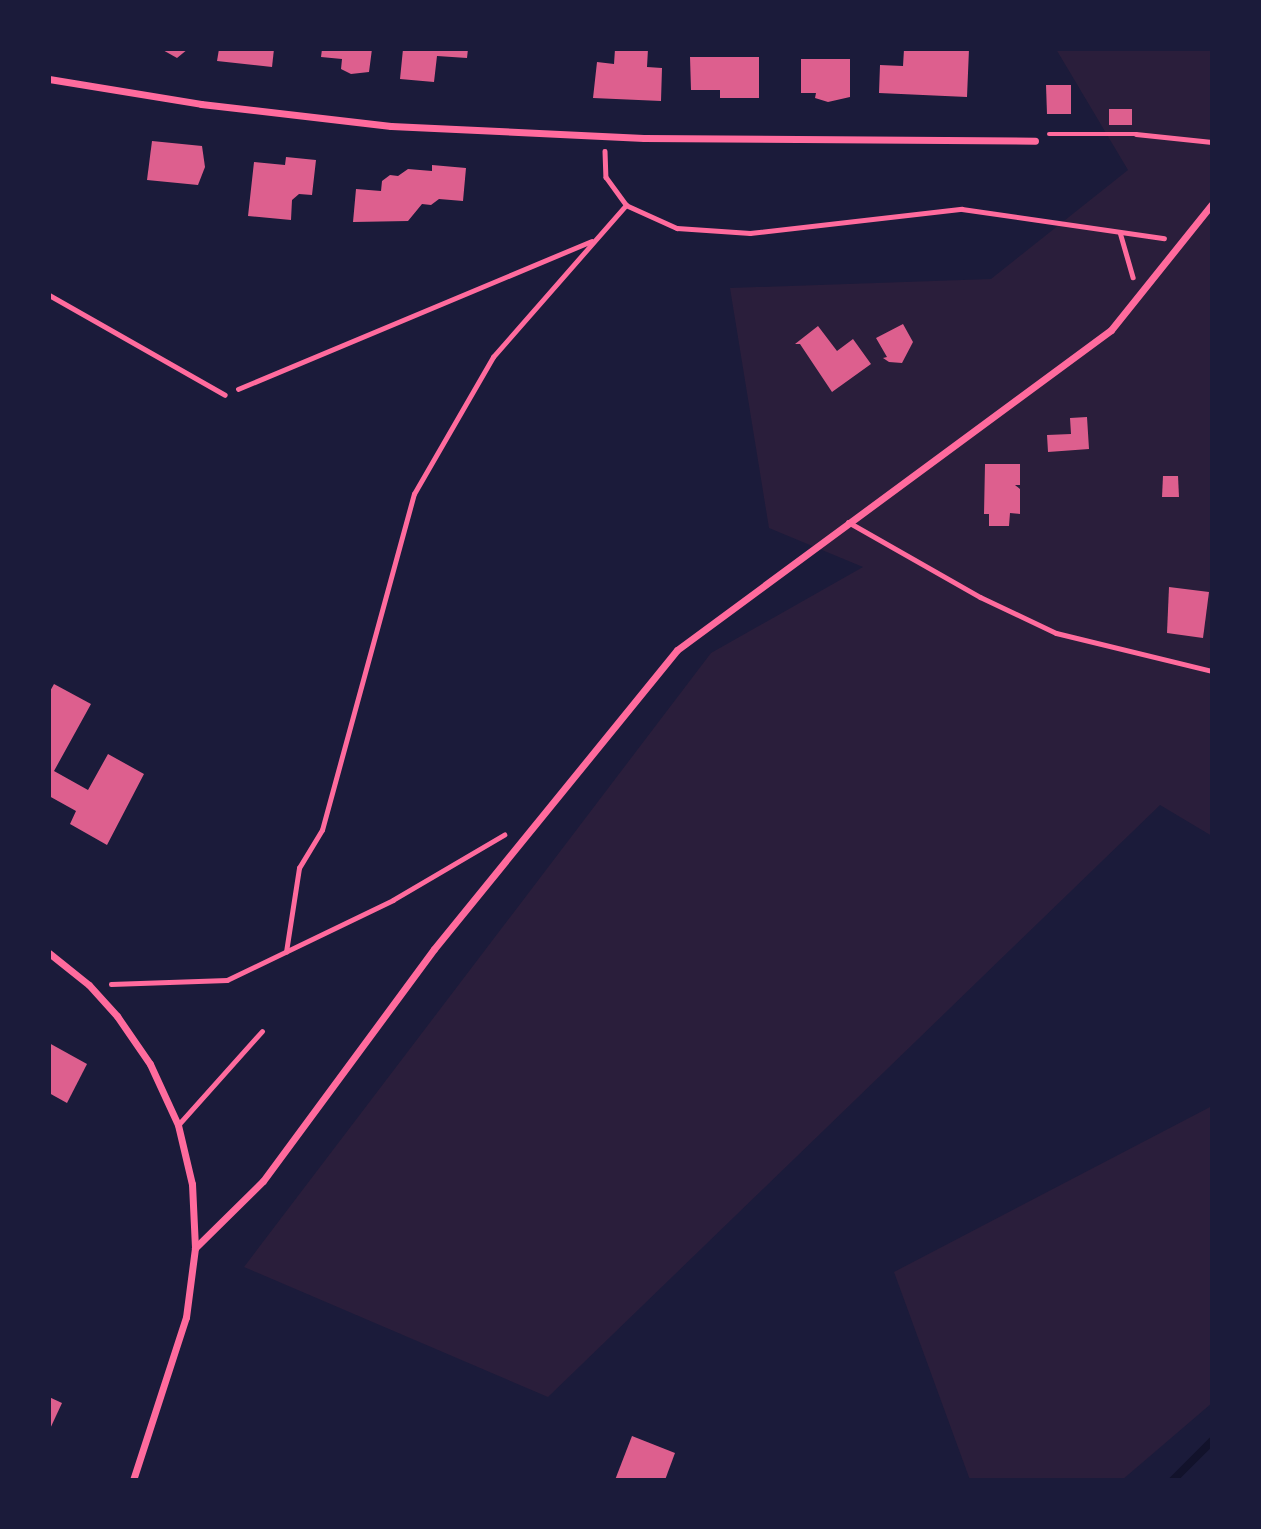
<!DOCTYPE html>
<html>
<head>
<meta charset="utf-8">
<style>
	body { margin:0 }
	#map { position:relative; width:1261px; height:1529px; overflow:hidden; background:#1b1b3a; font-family:"Noto Sans",sans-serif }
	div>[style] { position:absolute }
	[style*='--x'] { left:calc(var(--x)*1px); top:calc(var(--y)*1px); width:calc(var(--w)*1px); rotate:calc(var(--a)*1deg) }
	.green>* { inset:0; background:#2a1e3b }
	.stream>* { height:8px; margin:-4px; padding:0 4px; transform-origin:4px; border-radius:4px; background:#12122b }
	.building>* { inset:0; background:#dd5f8e }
	.path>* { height:4.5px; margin:-2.25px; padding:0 2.25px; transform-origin:2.25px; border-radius:2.25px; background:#ff6b9d }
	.service>* { height:5px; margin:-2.5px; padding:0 2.5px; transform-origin:2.5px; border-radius:2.5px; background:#ff6b9d }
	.minor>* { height:7px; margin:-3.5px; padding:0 3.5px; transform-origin:3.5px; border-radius:3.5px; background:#ff6b9d }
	span { translate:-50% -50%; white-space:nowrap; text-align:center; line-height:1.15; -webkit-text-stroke:5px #1b1b3a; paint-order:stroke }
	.frame { position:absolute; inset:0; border:51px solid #1b1b3a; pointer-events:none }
</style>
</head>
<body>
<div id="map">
	<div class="green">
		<i style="clip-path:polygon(1056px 49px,1212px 49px,1212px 836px,1160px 805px,548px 1397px,244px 1267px,711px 653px,863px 567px,769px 528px,730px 288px,991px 279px,1128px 170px)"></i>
		<i style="clip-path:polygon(1212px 1106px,1212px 1403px,1122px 1480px,970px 1480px,894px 1272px)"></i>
	</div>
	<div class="stream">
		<i style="--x:1173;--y:1480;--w:55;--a:-45"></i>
	</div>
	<div class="building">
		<i style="clip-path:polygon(161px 49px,188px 49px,177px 58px)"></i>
		<i style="clip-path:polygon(219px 49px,274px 49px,272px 67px,217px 61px)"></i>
		<i style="clip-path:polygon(322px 49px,372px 49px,369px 72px,351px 74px,341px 69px,342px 59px,321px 57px)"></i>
		<i style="clip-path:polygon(403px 49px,468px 49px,467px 58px,437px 56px,434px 82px,400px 79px)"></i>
		<i style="clip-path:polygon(615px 49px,648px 49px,647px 67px,662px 68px,661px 101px,593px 98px,597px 62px,614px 64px)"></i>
		<i style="clip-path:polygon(904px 49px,969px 49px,967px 97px,879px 93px,880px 65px,903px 66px)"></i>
		<i style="clip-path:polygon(690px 57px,759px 57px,759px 98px,720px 98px,720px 90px,691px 90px)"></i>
		<i style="clip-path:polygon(801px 59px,850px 59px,850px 97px,828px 102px,815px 98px,816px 93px,801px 93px)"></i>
		<i style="clip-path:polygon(1046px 85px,1071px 85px,1071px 114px,1047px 114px)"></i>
		<i style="clip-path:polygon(1109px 109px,1132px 109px,1132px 125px,1109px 125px)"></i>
		<i style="clip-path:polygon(152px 141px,202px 146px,205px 167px,198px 185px,147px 180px)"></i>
		<i style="clip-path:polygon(286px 157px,316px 160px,312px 195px,299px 194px,292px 200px,291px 220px,248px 216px,254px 162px,285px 165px)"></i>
		<i style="clip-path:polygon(432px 165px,466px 168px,463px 201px,439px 199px,431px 205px,422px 204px,408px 221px,353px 222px,356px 189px,381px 191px,382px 181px,390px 175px,398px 176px,408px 169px,432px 171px)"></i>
		<i style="clip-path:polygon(903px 324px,913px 342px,902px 363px,889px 362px,883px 358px,887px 357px,876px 338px)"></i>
		<i style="clip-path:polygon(818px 326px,837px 351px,853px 339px,871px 364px,832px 392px,800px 344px,795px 344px)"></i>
		<i style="clip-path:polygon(1087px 417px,1089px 449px,1048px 452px,1047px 435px,1071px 434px,1070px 418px)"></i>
		<i style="clip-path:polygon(985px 464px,1020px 464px,1020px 485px,1015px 485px,1020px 489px,1020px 514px,1010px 513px,1009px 526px,989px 526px,989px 514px,984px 514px)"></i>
		<i style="clip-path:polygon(1163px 476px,1178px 476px,1179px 497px,1162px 497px)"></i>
		<i style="clip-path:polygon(1169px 587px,1209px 592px,1203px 638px,1167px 633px)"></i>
		<i style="clip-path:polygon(54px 684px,91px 704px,54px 771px,88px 790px,108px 754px,144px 774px,107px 845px,70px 824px,76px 811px,49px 796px,49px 693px)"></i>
		<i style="clip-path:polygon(49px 1043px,87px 1064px,67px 1103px,49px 1093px)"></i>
		<i style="clip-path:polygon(49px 1397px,62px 1403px,49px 1431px)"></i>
		<i style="clip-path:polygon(632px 1436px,675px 1453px,665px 1480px,615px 1480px)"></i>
	</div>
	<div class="path">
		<i style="--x:1049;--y:134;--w:87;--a:0"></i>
		<i style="--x:1136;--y:134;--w:76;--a:6"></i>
		<i style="--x:605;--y:151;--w:26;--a:88"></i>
		<i style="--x:606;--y:177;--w:34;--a:54"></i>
		<i style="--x:626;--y:205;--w:56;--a:24.3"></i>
		<i style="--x:677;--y:228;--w:73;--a:3.9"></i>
		<i style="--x:750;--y:233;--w:213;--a:-6.5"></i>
		<i style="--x:962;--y:209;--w:204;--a:8.2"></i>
		<i style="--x:1120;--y:232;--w:47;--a:73.9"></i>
		<i style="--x:238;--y:389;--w:383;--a:-22.7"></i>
		<i style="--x:286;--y:952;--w:85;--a:-81.2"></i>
		<i style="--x:299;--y:868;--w:44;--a:-58.8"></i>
		<i style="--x:322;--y:830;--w:348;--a:-74.7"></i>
		<i style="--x:414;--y:494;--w:158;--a:-60"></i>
		<i style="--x:493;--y:357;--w:202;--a:-48.8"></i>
		<i style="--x:111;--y:984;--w:116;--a:-2"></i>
		<i style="--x:227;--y:980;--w:184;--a:-25.7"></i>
		<i style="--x:393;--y:900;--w:129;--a:-30.4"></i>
	</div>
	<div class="service">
		<i style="--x:49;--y:295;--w:202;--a:29.6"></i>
		<i style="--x:848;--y:522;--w:152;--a:29.6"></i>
		<i style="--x:980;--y:597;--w:84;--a:25.3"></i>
		<i style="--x:1056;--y:633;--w:161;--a:13.7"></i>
		<i style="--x:178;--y:1125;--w:126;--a:-48.2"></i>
	</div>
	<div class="minor">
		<i style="--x:49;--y:79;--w:154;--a:9.3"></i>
		<i style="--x:201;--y:104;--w:191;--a:6.6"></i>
		<i style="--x:391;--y:126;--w:253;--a:2.7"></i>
		<i style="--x:644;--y:138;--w:391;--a:0.4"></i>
		<i style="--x:49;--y:953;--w:51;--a:38.7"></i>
		<i style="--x:89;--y:985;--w:42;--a:47.9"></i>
		<i style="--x:117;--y:1016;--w:58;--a:55.5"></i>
		<i style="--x:150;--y:1064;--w:67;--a:65.3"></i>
		<i style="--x:178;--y:1125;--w:61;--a:76.7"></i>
		<i style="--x:192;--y:1184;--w:64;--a:87.3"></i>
		<i style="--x:195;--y:1248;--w:70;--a:97.4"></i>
		<i style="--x:186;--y:1317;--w:171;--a:108"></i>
		<i style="--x:195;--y:1248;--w:95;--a:-44.6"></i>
		<i style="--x:263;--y:1181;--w:288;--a:-53.6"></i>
		<i style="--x:434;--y:949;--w:385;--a:-50.9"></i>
		<i style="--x:677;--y:650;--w:539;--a:-36.4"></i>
		<i style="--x:1111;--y:330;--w:161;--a:-51.3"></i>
	</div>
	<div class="frame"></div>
</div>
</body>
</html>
